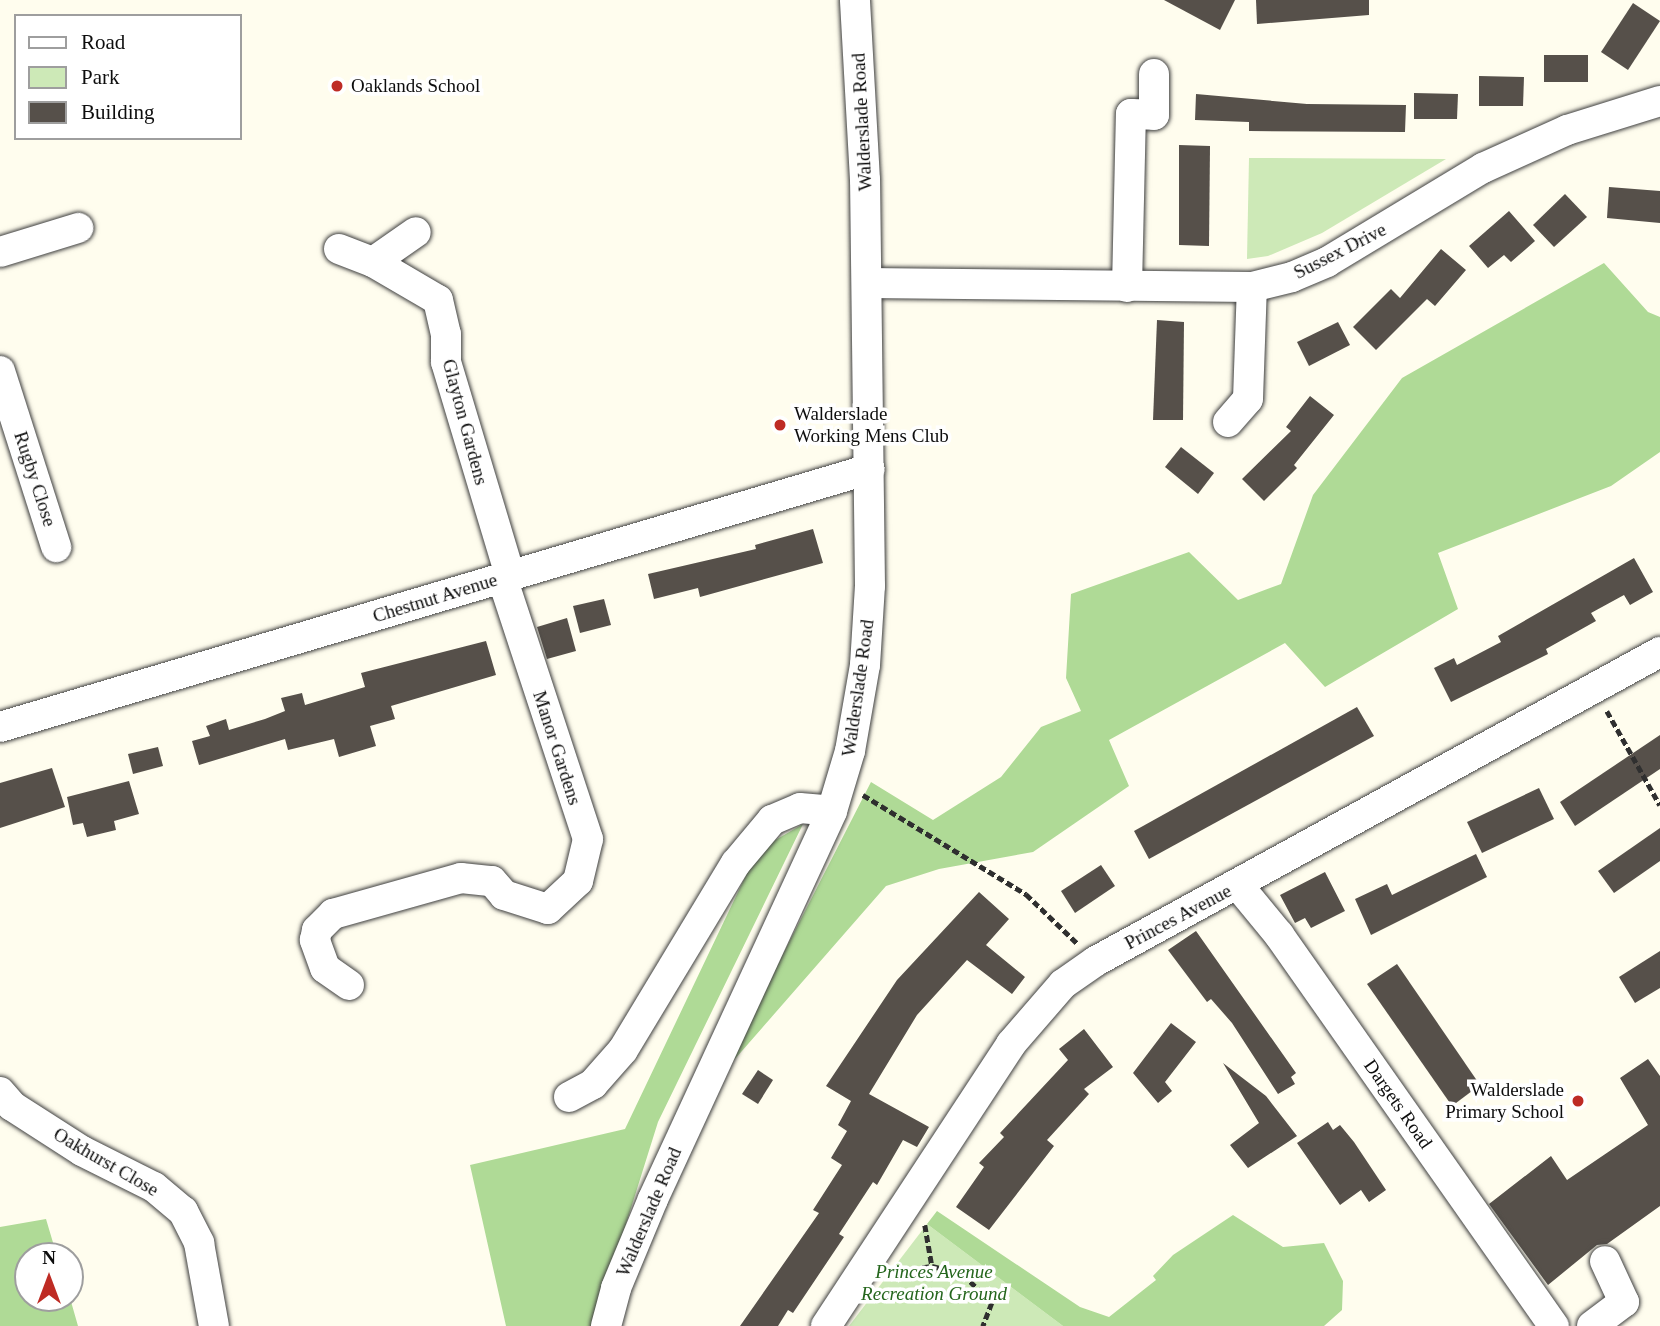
<!DOCTYPE html>
<html>
<head>
<meta charset="utf-8">
<style>
	body { margin:0 }
	#map { position:relative; width:1660px; height:1326px; overflow:hidden; background:#fffdee; font-family:Georgia,serif }
	div>[style] { position:absolute }
	[style*='--x'] { left:calc(var(--x)*1px); top:calc(var(--y)*1px); width:calc(var(--w)*1px); rotate:calc(var(--a)*1deg) }
	.green>* { inset:0; background:#cde9b7 }
	.forest>* { inset:0; background:#afda96 }
	.building>* { inset:0; background:#56504a }
	.path>* { height:4.5px; margin-top:-2.25px; transform-origin:0; background:repeating-linear-gradient(90deg,#2f2f2f 0 7px,transparent 0 10.5px) }
	.roads { filter:drop-shadow(0 0 2px #404040) drop-shadow(0 0 2px #404040) }
	.minor>* { height:30px; margin:-15px; padding:0 15px; transform-origin:15px; border-radius:15px; background:#fff }
	.dots>* { width:19px; height:19px; translate:-50% -50%; box-sizing:border-box; border:4px solid #fff; border-radius:50% }
	span { translate:-50% -50%; white-space:nowrap; text-align:center; line-height:1.15; -webkit-text-stroke:7px #fff; paint-order:stroke }
	.poi-label { font-size:19px; color:#0d0d0d }
	.left { translate:0 -50%; text-align:left }
	.right { translate:-100% -50%; text-align:right }
	.street-label { font-size:19px; color:#0d0d0d }
	.park-label { font-size:19px; color:#25661d; font-style:italic }
	.legend { position:absolute; left:14px; top:14px; width:228px; height:126px; box-sizing:border-box; background:#fff; border:2px solid #9e9e9e; margin:0; padding:9px 12px; list-style:none; font-size:21px; color:#0d0d0d }
	.legend li { display:flex; align-items:center; gap:14px; height:35px }
	.legend b { width:35px; border:2px solid #9e9e9e }
	.north { position:absolute; left:14px; top:1242px; width:70px; height:70px; box-sizing:border-box; background:#fff; border:2px solid #9e9e9e; border-radius:50%; rotate:0deg; font-size:19px; font-weight:700; line-height:28px; text-align:center; color:#0d0d0d }
	.north::after { content:''; display:block; margin:auto; width:24px; height:32px; background:#be2b24; clip-path:polygon(50% 0,100% 100%,50% 72%,0 100%) }
</style>
</head>
<body>
<div id="map">
	<div class="green">
		<i style="clip-path:polygon(1249px 158px,1446px 159px,1322px 233px,1268px 256px,1247px 259px)"></i>
		<i style="clip-path:polygon(927px 1224px,1063px 1326px,849px 1326px)"></i>
	</div>
	<div class="forest">
		<i style="clip-path:polygon(1604px 263px,1648px 312px,1660px 317px,1660px 452px,1611px 486px,1438px 553px,1458px 609px,1325px 687px,1285px 643px,1109px 740px,1129px 786px,1033px 852px,939px 869px,886px 886px,721px 1075px,871px 782px,933px 820px,1001px 777px,1041px 727px,1081px 711px,1066px 678px,1071px 594px,1189px 552px,1238px 600px,1281px 584px,1313px 495px,1402px 378px)"></i>
		<i style="clip-path:polygon(803px 824px,658px 1122px,594px 1326px,506px 1326px,470px 1165px,625px 1129px,758px 850px)"></i>
		<i style="clip-path:polygon(937px 1211px,1080px 1307px,1109px 1317px,1156px 1280px,1153px 1276px,1173px 1255px,1233px 1215px,1283px 1247px,1324px 1243px,1343px 1281px,1342px 1310px,1324px 1326px,1063px 1326px,927px 1224px)"></i>
		<i style="clip-path:polygon(46px 1219px,57px 1256px,28px 1256px,28px 1298px,70px 1298px,78px 1326px,0 1326px,0 1227px)"></i>
	</div>
	<div class="building">
		<i style="clip-path:polygon(1164px 0,1235px 0,1220px 30px)"></i>
		<i style="clip-path:polygon(1256px 0,1369px 0,1369px 15px,1257px 24px)"></i>
		<i style="clip-path:polygon(1633px 3px,1660px 21px,1628px 70px,1601px 52px)"></i>
		<i style="clip-path:polygon(1544px 55px,1588px 55px,1588px 82px,1544px 82px)"></i>
		<i style="clip-path:polygon(1479px 76px,1524px 77px,1523px 106px,1479px 106px)"></i>
		<i style="clip-path:polygon(1414px 93px,1458px 94px,1457px 119px,1414px 119px)"></i>
		<i style="clip-path:polygon(1196px 94px,1307px 104px,1406px 105px,1405px 132px,1249px 131px,1249px 122px,1195px 120px)"></i>
		<i style="clip-path:polygon(1179px 145px,1210px 146px,1209px 246px,1179px 245px)"></i>
		<i style="clip-path:polygon(1609px 187px,1660px 191px,1660px 223px,1607px 218px)"></i>
		<i style="clip-path:polygon(1565px 194px,1587px 217px,1554px 247px,1533px 225px)"></i>
		<i style="clip-path:polygon(1509px 211px,1535px 241px,1511px 262px,1504px 255px,1488px 268px,1469px 246px)"></i>
		<i style="clip-path:polygon(1441px 249px,1466px 270px,1435px 306px,1427px 299px,1376px 350px,1353px 327px,1391px 289px,1400px 298px)"></i>
		<i style="clip-path:polygon(1157px 320px,1184px 322px,1183px 420px,1153px 420px)"></i>
		<i style="clip-path:polygon(1338px 322px,1350px 345px,1309px 366px,1297px 342px)"></i>
		<i style="clip-path:polygon(1310px 396px,1334px 415px,1294px 465px,1297px 468px,1264px 501px,1242px 479px,1291px 431px,1286px 427px)"></i>
		<i style="clip-path:polygon(1181px 447px,1214px 473px,1198px 494px,1165px 467px)"></i>
		<i style="clip-path:polygon(813px 529px,823px 563px,700px 597px,698px 588px,654px 599px,648px 574px,756px 549px,755px 545px)"></i>
		<i style="clip-path:polygon(1634px 558px,1653px 592px,1630px 605px,1624px 595px,1591px 613px,1596px 621px,1546px 649px,1548px 654px,1451px 702px,1434px 668px,1454px 658px,1457px 665px,1501px 642px,1498px 636px)"></i>
		<i style="clip-path:polygon(604px 599px,611px 625px,580px 633px,573px 606px)"></i>
		<i style="clip-path:polygon(567px 618px,576px 651px,547px 659px,537px 627px)"></i>
		<i style="clip-path:polygon(486px 641px,496px 675px,391px 706px,395px 719px,370px 726px,376px 746px,339px 757px,334px 739px,288px 750px,285px 739px,199px 765px,192px 741px,210px 736px,206px 726px,226px 719px,229px 730px,265px 719px,285px 711px,281px 698px,302px 693px,305px 705px,365px 687px,361px 673px)"></i>
		<i style="clip-path:polygon(1357px 707px,1374px 736px,1149px 859px,1134px 831px)"></i>
		<i style="clip-path:polygon(1660px 735px,1660px 769px,1575px 826px,1560px 802px)"></i>
		<i style="clip-path:polygon(158px 747px,163px 766px,133px 774px,128px 754px)"></i>
		<i style="clip-path:polygon(52px 768px,65px 807px,0 828px,0 783px)"></i>
		<i style="clip-path:polygon(129px 781px,139px 814px,114px 821px,116px 830px,87px 837px,83px 823px,73px 825px,67px 797px)"></i>
		<i style="clip-path:polygon(1539px 788px,1554px 819px,1482px 853px,1467px 822px)"></i>
		<i style="clip-path:polygon(1660px 828px,1660px 861px,1614px 893px,1598px 871px)"></i>
		<i style="clip-path:polygon(1476px 854px,1487px 877px,1371px 935px,1355px 899px,1387px 884px,1392px 895px)"></i>
		<i style="clip-path:polygon(1101px 865px,1115px 886px,1075px 913px,1061px 891px)"></i>
		<i style="clip-path:polygon(1325px 872px,1345px 911px,1311px 928px,1305px 918px,1295px 923px,1280px 895px)"></i>
		<i style="clip-path:polygon(979px 892px,1009px 919px,986px 945px,1025px 977px,1012px 994px,967px 960px,917px 1015px,869px 1094px,929px 1127px,917px 1147px,903px 1140px,877px 1185px,873px 1182px,839px 1234px,844px 1237px,793px 1313px,788px 1310px,778px 1326px,740px 1326px,819px 1213px,813px 1210px,842px 1165px,831px 1158px,847px 1131px,838px 1125px,851px 1101px,826px 1086px,897px 980px)"></i>
		<i style="clip-path:polygon(1196px 931px,1296px 1073px,1291px 1077px,1295px 1084px,1278px 1094px,1232px 1023px,1211px 999px,1207px 1002px,1168px 950px)"></i>
		<i style="clip-path:polygon(1660px 951px,1660px 988px,1635px 1003px,1619px 977px)"></i>
		<i style="clip-path:polygon(1397px 964px,1480px 1085px,1452px 1106px,1367px 984px)"></i>
		<i style="clip-path:polygon(1171px 1023px,1196px 1042px,1165px 1082px,1172px 1091px,1158px 1103px,1133px 1073px)"></i>
		<i style="clip-path:polygon(1084px 1029px,1113px 1067px,1084px 1089px,1089px 1094px,1047px 1140px,1054px 1146px,989px 1230px,956px 1207px,984px 1167px,979px 1163px,1004px 1137px,1000px 1133px,1068px 1060px,1059px 1049px)"></i>
		<i style="clip-path:polygon(1648px 1059px,1660px 1076px,1660px 1206px,1607px 1244px,1597px 1245px,1548px 1285px,1489px 1204px,1551px 1156px,1567px 1180px,1648px 1125px,1620px 1078px)"></i>
		<i style="clip-path:polygon(1223px 1063px,1266px 1096px,1297px 1136px,1248px 1168px,1230px 1145px,1259px 1123px)"></i>
		<i style="clip-path:polygon(758px 1070px,773px 1080px,758px 1104px,742px 1094px)"></i>
		<i style="clip-path:polygon(1328px 1122px,1333px 1130px,1340px 1125px,1354px 1142px,1386px 1190px,1369px 1202px,1361px 1190px,1340px 1205px,1297px 1143px)"></i>
	</div>
	<div class="path">
		<i style="--x:1607;--y:711;--w:108;--a:60.6"></i>
		<i style="--x:863;--y:795;--w:191;--a:31.3"></i>
		<i style="--x:1026;--y:894;--w:71;--a:43.9"></i>
		<i style="--x:925;--y:1225;--w:42;--a:80.3"></i>
		<i style="--x:891;--y:1272;--w:41;--a:-8.3"></i>
		<i style="--x:932;--y:1266;--w:32;--a:14"></i>
		<i style="--x:963;--y:1274;--w:41;--a:45"></i>
		<i style="--x:992;--y:1303;--w:25;--a:111"></i>
	</div>
	<div class="roads">
		<div class="minor">
			<i style="--x:339;--y:249;--w:36;--a:21"></i>
			<i style="--x:373;--y:262;--w:52;--a:-34.9"></i>
			<i style="--x:0;--y:252;--w:82;--a:-17.1"></i>
			<i style="--x:373;--y:262;--w:75;--a:30.3"></i>
			<i style="--x:438;--y:300;--w:35;--a:77"></i>
			<i style="--x:446;--y:334;--w:28;--a:90"></i>
			<i style="--x:446;--y:362;--w:222;--a:73.3"></i>
			<i style="--x:867;--y:283;--w:385;--a:0.6"></i>
			<i style="--x:1252;--y:287;--w:41;--a:-14"></i>
			<i style="--x:1292;--y:277;--w:38;--a:-23"></i>
			<i style="--x:1327;--y:262;--w:182;--a:-31.1"></i>
			<i style="--x:1483;--y:168;--w:92;--a:-24.3"></i>
			<i style="--x:1567;--y:130;--w:97;--a:-17.3"></i>
			<i style="--x:1127;--y:287;--w:173;--a:-88.7"></i>
			<i style="--x:1131;--y:114;--w:23;--a:2"></i>
			<i style="--x:1154;--y:115;--w:41;--a:-90"></i>
			<i style="--x:0;--y:371;--w:185;--a:72.3"></i>
			<i style="--x:1228;--y:422;--w:30;--a:-49"></i>
			<i style="--x:1248;--y:399;--w:112;--a:-88"></i>
			<i style="--x:0;--y:727;--w:907;--a:-16.52"></i>
			<i style="--x:1238;--y:885;--w:65;--a:50.6"></i>
			<i style="--x:1279;--y:935;--w:478;--a:54.9"></i>
			<i style="--x:349;--y:985;--w:29;--a:-145"></i>
			<i style="--x:325;--y:968;--w:30;--a:-110"></i>
			<i style="--x:315;--y:940;--w:10;--a:-79"></i>
			<i style="--x:317;--y:930;--w:23;--a:-45"></i>
			<i style="--x:333;--y:914;--w:133;--a:-15.7"></i>
			<i style="--x:461;--y:878;--w:31;--a:6"></i>
			<i style="--x:492;--y:881;--w:18;--a:49"></i>
			<i style="--x:504;--y:895;--w:46;--a:17.7"></i>
			<i style="--x:548;--y:909;--w:41;--a:-43"></i>
			<i style="--x:578;--y:881;--w:43;--a:-76.6"></i>
			<i style="--x:588;--y:839;--w:275;--a:-108.2"></i>
			<i style="--x:0;--y:1092;--w:18;--a:49"></i>
			<i style="--x:12;--y:1106;--w:83;--a:32.7"></i>
			<i style="--x:82;--y:1151;--w:80;--a:26.6"></i>
			<i style="--x:154;--y:1187;--w:38;--a:40"></i>
			<i style="--x:183;--y:1211;--w:36;--a:63"></i>
			<i style="--x:199;--y:1243;--w:84;--a:79.8"></i>
			<i style="--x:569;--y:1097;--w:27;--a:-28"></i>
			<i style="--x:593;--y:1084;--w:45;--a:-48.6"></i>
			<i style="--x:623;--y:1050;--w:218;--a:-58.9"></i>
			<i style="--x:736;--y:863;--w:56;--a:-50.1"></i>
			<i style="--x:772;--y:820;--w:30;--a:-23"></i>
			<i style="--x:800;--y:808;--w:32;--a:5"></i>
			<i style="--x:606;--y:1326;--w:39;--a:-75"></i>
			<i style="--x:616;--y:1288;--w:96;--a:-67.4"></i>
			<i style="--x:653;--y:1199;--w:427;--a:-65.2"></i>
			<i style="--x:832;--y:811;--w:63;--a:-73.3"></i>
			<i style="--x:850;--y:751;--w:87;--a:-80.1"></i>
			<i style="--x:865;--y:665;--w:79;--a:-86.4"></i>
			<i style="--x:870;--y:586;--w:406;--a:-90.7"></i>
			<i style="--x:865;--y:180;--w:180;--a:-93.2"></i>
			<i style="--x:826;--y:1326;--w:337;--a:-56.7"></i>
			<i style="--x:1011;--y:1044;--w:79;--a:-49.1"></i>
			<i style="--x:1063;--y:984;--w:40;--a:-34.9"></i>
			<i style="--x:1096;--y:961;--w:643;--a:-28.72"></i>
			<i style="--x:1592;--y:1326;--w:40;--a:-37"></i>
			<i style="--x:1624;--y:1302;--w:45;--a:-114.9"></i>
		</div>
	</div>
	<div class="dots">
		<i style="left:337px;top:86px;background:#be2b24"></i>
		<i style="left:780px;top:425px;background:#be2b24"></i>
		<i style="left:1578px;top:1101px;background:#be2b24"></i>
	</div>
	<div class="poi-label">
		<span class="left" style="left:351px;top:86px">Oaklands School</span>
		<span class="left" style="left:794px;top:425px">Walderslade<br>Working Mens Club</span>
		<span class="right" style="left:1564px;top:1101px">Walderslade<br>Primary School</span>
	</div>
	<div class="street-label">
		<span style="left:862px;top:122px;rotate:-93deg">Walderslade Road</span>
		<span style="left:1340px;top:251px;rotate:-27deg">Sussex Drive</span>
		<span style="left:465px;top:422px;rotate:75deg">Glayton Gardens</span>
		<span style="left:35px;top:479px;rotate:72deg">Rugby Close</span>
		<span style="left:435px;top:598px;rotate:-17deg">Chestnut Avenue</span>
		<span style="left:858px;top:688px;rotate:-82deg">Walderslade Road</span>
		<span style="left:557px;top:748px;rotate:72deg">Manor Gardens</span>
		<span style="left:1178px;top:917px;rotate:-28deg">Princes Avenue</span>
		<span style="left:1398px;top:1104px;rotate:55deg">Dargets Road</span>
		<span style="left:106px;top:1162px;rotate:30deg">Oakhurst Close</span>
		<span style="left:649px;top:1212px;rotate:-67deg">Walderslade Road</span>
	</div>
	<div class="park-label">
		<span style="left:934px;top:1283px">Princes Avenue<br>Recreation Ground</span>
	</div>
	<ul class="legend">
	<li><b style="height:9px;background:#fff"></b>Road</li>
	<li><b style="height:19px;background:#cde9b7"></b>Park</li>
	<li><b style="height:19px;background:#56504a"></b>Building</li>
	</ul>
	<div class="north">N</div>
</div>
</body>
</html>
